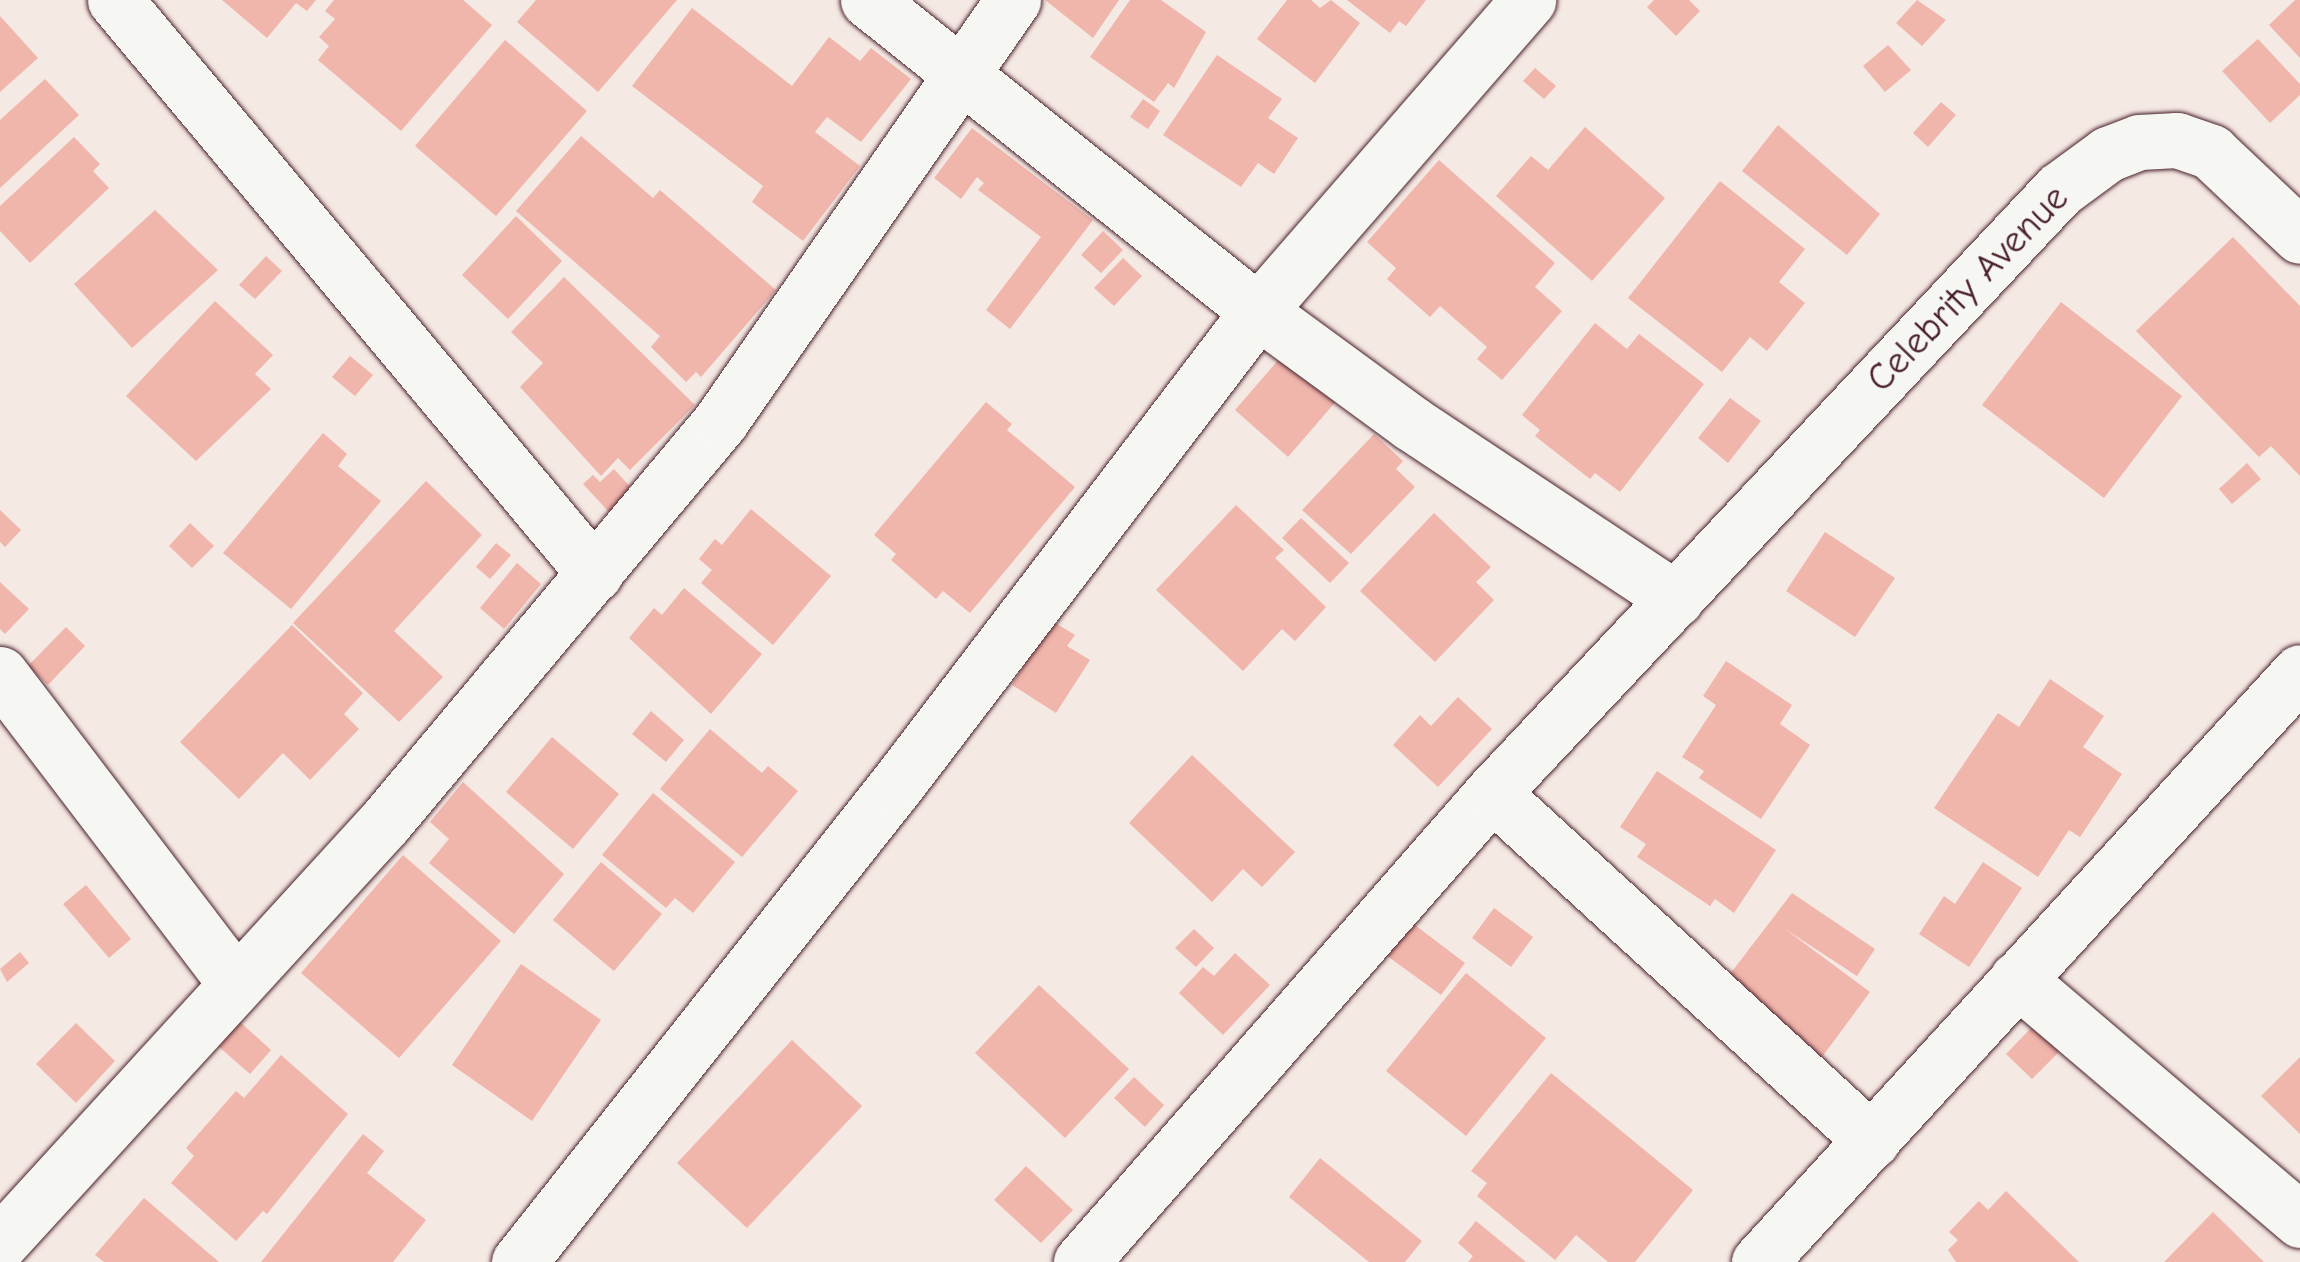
<!DOCTYPE html>
<html>
<head>
<meta charset="utf-8">
<style>
	body { margin:0 }
	#map { position:relative; width:2300px; height:1262px; overflow:hidden; background:#f5e9e4; font-family:"Comic Neue",sans-serif }
	div>[style] { position:absolute }
	[style*='--x'] { left:calc(var(--x)*1px); top:calc(var(--y)*1px); width:calc(var(--w)*1px); rotate:calc(var(--a)*1deg) }
	.building>* { inset:0; background:#f0b5ab }
	.roads { filter:drop-shadow(0 0 2px #4a1f2b) drop-shadow(0 0 2px #4a1f2b) }
	.street>* { height:55px; margin:-27.5px; padding:0 27.5px; transform-origin:27.5px; border-radius:27.5px; background:#f6f6f2 }
	span { translate:-50% -50%; white-space:nowrap; text-align:center; line-height:1.15; -webkit-text-stroke:8px #f6f6f2; paint-order:stroke }
	.street-label { font-size:38px; color:#4a1f2b }
</style>
</head>
<body>
<div id="map">
	<div class="building">
		<i style="clip-path:polygon(222px 0,316px 0,307px 11px,296px 3px,267px 38px)"></i>
		<i style="clip-path:polygon(334px 0,463px 0,492px 25px,401px 131px,318px 60px,329px 46px,319px 37px,335px 19px,325px 11px)"></i>
		<i style="clip-path:polygon(536px 0,677px 0,598px 92px,517px 22px)"></i>
		<i style="clip-path:polygon(1045px 0,1119px 0,1093px 38px)"></i>
		<i style="clip-path:polygon(1130px 0,1161px 0,1206px 32px,1174px 88px,1168px 83px,1154px 102px,1090px 57px)"></i>
		<i style="clip-path:polygon(1287px 0,1311px 0,1320px 8px,1331px 0,1360px 23px,1315px 83px,1257px 39px)"></i>
		<i style="clip-path:polygon(1347px 0,1426px 0,1406px 26px,1399px 21px,1390px 33px)"></i>
		<i style="clip-path:polygon(1654px 0,1689px 0,1700px 11px,1676px 36px,1647px 7px)"></i>
		<i style="clip-path:polygon(1917px 0,1946px 20px,1922px 46px,1896px 23px)"></i>
		<i style="clip-path:polygon(2295px 0,2300px 0,2300px 58px,2269px 25px)"></i>
		<i style="clip-path:polygon(692px 8px,792px 86px,829px 37px,860px 61px,871px 48px,911px 79px,861px 142px,827px 117px,815px 132px,860px 166px,803px 241px,752px 202px,763px 186px,632px 86px)"></i>
		<i style="clip-path:polygon(0 16px,38px 58px,0 92px)"></i>
		<i style="clip-path:polygon(2258px 39px,2300px 84px,2300px 95px,2270px 123px,2222px 71px)"></i>
		<i style="clip-path:polygon(505px 40px,587px 111px,496px 216px,415px 146px)"></i>
		<i style="clip-path:polygon(1888px 45px,1911px 70px,1885px 92px,1863px 66px)"></i>
		<i style="clip-path:polygon(1217px 55px,1282px 99px,1268px 118px,1298px 138px,1274px 174px,1258px 163px,1241px 187px,1163px 135px)"></i>
		<i style="clip-path:polygon(1535px 68px,1556px 86px,1544px 99px,1523px 81px)"></i>
		<i style="clip-path:polygon(45px 79px,79px 115px,0 188px,0 120px)"></i>
		<i style="clip-path:polygon(1143px 99px,1160px 111px,1148px 129px,1130px 117px)"></i>
		<i style="clip-path:polygon(1941px 102px,1956px 115px,1928px 147px,1913px 133px)"></i>
		<i style="clip-path:polygon(1778px 125px,1880px 214px,1847px 255px,1742px 171px)"></i>
		<i style="clip-path:polygon(1585px 127px,1665px 198px,1592px 281px,1496px 196px,1531px 156px,1548px 170px)"></i>
		<i style="clip-path:polygon(972px 128px,1093px 220px,1010px 329px,986px 310px,1041px 237px,978px 190px,984px 183px,977px 177px,961px 199px,934px 178px)"></i>
		<i style="clip-path:polygon(581px 136px,653px 198px,660px 190px,776px 290px,701px 377px,696px 372px,686px 382px,651px 347px,660px 336px,516px 211px)"></i>
		<i style="clip-path:polygon(74px 137px,100px 164px,93px 171px,109px 188px,30px 263px,0 231px,0 206px)"></i>
		<i style="clip-path:polygon(1439px 160px,1555px 263px,1535px 287px,1562px 311px,1502px 380px,1477px 359px,1487px 347px,1440px 306px,1430px 317px,1387px 279px,1396px 268px,1367px 242px)"></i>
		<i style="clip-path:polygon(1720px 181px,1805px 249px,1779px 282px,1805px 303px,1767px 351px,1750px 337px,1722px 372px,1628px 298px)"></i>
		<i style="clip-path:polygon(155px 210px,218px 270px,132px 348px,74px 284px)"></i>
		<i style="clip-path:polygon(516px 216px,562px 261px,508px 319px,462px 275px)"></i>
		<i style="clip-path:polygon(1103px 231px,1123px 250px,1101px 273px,1081px 255px)"></i>
		<i style="clip-path:polygon(2233px 237px,2300px 306px,2300px 476px,2271px 446px,2259px 457px,2136px 331px)"></i>
		<i style="clip-path:polygon(266px 256px,282px 271px,255px 299px,239px 285px)"></i>
		<i style="clip-path:polygon(1123px 258px,1142px 276px,1114px 306px,1094px 288px)"></i>
		<i style="clip-path:polygon(564px 277px,695px 405px,630px 470px,618px 458px,601px 476px,520px 387px,543px 363px,511px 332px)"></i>
		<i style="clip-path:polygon(215px 301px,273px 355px,255px 374px,271px 389px,196px 461px,126px 396px)"></i>
		<i style="clip-path:polygon(2061px 302px,2182px 396px,2104px 498px,1982px 405px)"></i>
		<i style="clip-path:polygon(1595px 323px,1627px 349px,1639px 334px,1704px 384px,1620px 492px,1595px 473px,1590px 479px,1535px 436px,1540px 430px,1522px 415px)"></i>
		<i style="clip-path:polygon(1292px 344px,1345px 391px,1288px 457px,1235px 410px)"></i>
		<i style="clip-path:polygon(350px 356px,373px 375px,355px 396px,332px 377px)"></i>
		<i style="clip-path:polygon(1730px 398px,1761px 421px,1728px 463px,1698px 438px)"></i>
		<i style="clip-path:polygon(986px 402px,1012px 424px,1007px 430px,1075px 487px,970px 613px,943px 591px,936px 599px,891px 560px,896px 554px,874px 535px)"></i>
		<i style="clip-path:polygon(323px 433px,347px 454px,338px 466px,381px 501px,291px 609px,223px 553px)"></i>
		<i style="clip-path:polygon(1374px 434px,1403px 461px,1396px 469px,1415px 487px,1351px 554px,1302px 510px)"></i>
		<i style="clip-path:polygon(2247px 463px,2261px 479px,2232px 504px,2219px 489px)"></i>
		<i style="clip-path:polygon(614px 469px,634px 491px,609px 512px,583px 484px,593px 475px,600px 482px)"></i>
		<i style="clip-path:polygon(426px 481px,482px 535px,394px 631px,443px 677px,399px 722px,293px 623px)"></i>
		<i style="clip-path:polygon(1236px 505px,1284px 550px,1275px 558px,1326px 607px,1295px 641px,1282px 629px,1243px 671px,1156px 590px)"></i>
		<i style="clip-path:polygon(751px 509px,831px 576px,773px 645px,701px 583px,712px 570px,699px 559px,715px 539px,722px 545px)"></i>
		<i style="clip-path:polygon(0 510px,21px 530px,5px 547px,0 542px)"></i>
		<i style="clip-path:polygon(1434px 513px,1491px 567px,1476px 582px,1494px 600px,1435px 662px,1360px 591px)"></i>
		<i style="clip-path:polygon(1301px 518px,1349px 563px,1330px 583px,1282px 538px)"></i>
		<i style="clip-path:polygon(190px 523px,214px 546px,192px 568px,169px 546px)"></i>
		<i style="clip-path:polygon(1825px 532px,1895px 578px,1855px 637px,1786px 591px)"></i>
		<i style="clip-path:polygon(496px 543px,511px 555px,490px 579px,476px 567px)"></i>
		<i style="clip-path:polygon(517px 563px,541px 584px,504px 629px,480px 608px)"></i>
		<i style="clip-path:polygon(0 582px,29px 609px,5px 634px,0 629px)"></i>
		<i style="clip-path:polygon(684px 588px,762px 654px,711px 714px,629px 638px,654px 608px,662px 615px)"></i>
		<i style="clip-path:polygon(1052px 621px,1075px 635px,1067px 646px,1090px 660px,1056px 713px,1012px 685px)"></i>
		<i style="clip-path:polygon(292px 625px,363px 693px,344px 714px,359px 729px,310px 780px,283px 753px,239px 799px,180px 742px)"></i>
		<i style="clip-path:polygon(66px 627px,85px 646px,48px 685px,28px 666px)"></i>
		<i style="clip-path:polygon(1726px 661px,1792px 705px,1780px 724px,1810px 745px,1761px 819px,1699px 778px,1704px 771px,1682px 757px,1716px 705px,1703px 696px)"></i>
		<i style="clip-path:polygon(2050px 679px,2104px 716px,2083px 747px,2122px 774px,2080px 837px,2069px 830px,2038px 877px,1934px 808px,1998px 713px,2019px 727px)"></i>
		<i style="clip-path:polygon(1458px 697px,1492px 729px,1438px 787px,1393px 745px,1420px 715px,1431px 726px)"></i>
		<i style="clip-path:polygon(651px 711px,684px 740px,666px 762px,632px 734px)"></i>
		<i style="clip-path:polygon(710px 729px,762px 773px,768px 766px,798px 791px,742px 857px,660px 789px)"></i>
		<i style="clip-path:polygon(552px 737px,619px 794px,573px 849px,506px 792px)"></i>
		<i style="clip-path:polygon(1192px 755px,1295px 852px,1262px 887px,1243px 869px,1212px 902px,1129px 823px)"></i>
		<i style="clip-path:polygon(1657px 771px,1776px 850px,1734px 913px,1715px 899px,1710px 906px,1637px 857px,1646px 844px,1620px 827px)"></i>
		<i style="clip-path:polygon(463px 782px,564px 874px,514px 934px,429px 863px,449px 839px,430px 822px)"></i>
		<i style="clip-path:polygon(653px 793px,735px 862px,693px 913px,675px 898px,666px 908px,602px 855px)"></i>
		<i style="clip-path:polygon(403px 855px,501px 941px,399px 1058px,301px 973px)"></i>
		<i style="clip-path:polygon(601px 862px,662px 914px,614px 971px,553px 920px)"></i>
		<i style="clip-path:polygon(1983px 862px,2022px 888px,1969px 967px,1919px 934px,1944px 896px,1955px 904px)"></i>
		<i style="clip-path:polygon(86px 885px,131px 939px,109px 958px,63px 904px)"></i>
		<i style="clip-path:polygon(1792px 893px,1875px 949px,1857px 976px,1785px 929px,1870px 992px,1814px 1068px,1714px 995px)"></i>
		<i style="clip-path:polygon(1494px 908px,1533px 937px,1511px 967px,1472px 938px)"></i>
		<i style="clip-path:polygon(1407px 919px,1465px 963px,1441px 995px,1383px 953px)"></i>
		<i style="clip-path:polygon(1194px 929px,1214px 948px,1196px 967px,1175px 948px)"></i>
		<i style="clip-path:polygon(20px 952px,29px 963px,7px 982px,0 969px)"></i>
		<i style="clip-path:polygon(1235px 953px,1270px 985px,1223px 1035px,1179px 993px,1203px 967px,1214px 976px)"></i>
		<i style="clip-path:polygon(521px 964px,601px 1020px,532px 1121px,452px 1065px)"></i>
		<i style="clip-path:polygon(1466px 973px,1546px 1038px,1466px 1136px,1386px 1071px)"></i>
		<i style="clip-path:polygon(1039px 985px,1129px 1069px,1065px 1138px,975px 1053px)"></i>
		<i style="clip-path:polygon(239px 1021px,271px 1050px,250px 1074px,218px 1046px)"></i>
		<i style="clip-path:polygon(2037px 1022px,2063px 1048px,2032px 1079px,2006px 1054px)"></i>
		<i style="clip-path:polygon(76px 1023px,115px 1061px,76px 1103px,36px 1064px)"></i>
		<i style="clip-path:polygon(792px 1040px,862px 1106px,747px 1228px,677px 1163px)"></i>
		<i style="clip-path:polygon(281px 1055px,348px 1114px,267px 1214px,263px 1211px,236px 1241px,171px 1183px,194px 1156px,186px 1148px,236px 1091px,244px 1098px)"></i>
		<i style="clip-path:polygon(2300px 1057px,2300px 1134px,2261px 1096px)"></i>
		<i style="clip-path:polygon(1551px 1073px,1693px 1190px,1635px 1262px,1608px 1262px,1576px 1235px,1555px 1260px,1477px 1196px,1487px 1183px,1471px 1171px)"></i>
		<i style="clip-path:polygon(1134px 1077px,1164px 1105px,1145px 1127px,1114px 1098px)"></i>
		<i style="clip-path:polygon(363px 1134px,384px 1151px,367px 1173px,426px 1220px,393px 1262px,261px 1262px)"></i>
		<i style="clip-path:polygon(1320px 1158px,1422px 1241px,1405px 1262px,1369px 1262px,1289px 1197px)"></i>
		<i style="clip-path:polygon(1026px 1166px,1073px 1210px,1041px 1243px,994px 1200px)"></i>
		<i style="clip-path:polygon(2006px 1191px,2079px 1262px,1956px 1262px,1948px 1250px,1958px 1240px,1949px 1232px,1979px 1201px,1988px 1210px)"></i>
		<i style="clip-path:polygon(144px 1198px,219px 1262px,104px 1262px,95px 1255px)"></i>
		<i style="clip-path:polygon(2213px 1212px,2264px 1262px,2164px 1262px)"></i>
		<i style="clip-path:polygon(1476px 1221px,1526px 1262px,1468px 1262px,1473px 1256px,1458px 1243px)"></i>
	</div>
	<div class="roads">
		<div class="street">
			<i style="--x:115;--y:0;--w:748;--a:50.1"></i>
			<i style="--x:868;--y:0;--w:499;--a:38.6"></i>
			<i style="--x:1258;--y:311;--w:190;--a:36.2"></i>
			<i style="--x:1411;--y:423;--w:318;--a:33.6"></i>
			<i style="--x:0;--y:674;--w:390;--a:52.7"></i>
			<i style="--x:1492;--y:793;--w:515;--a:42.48"></i>
			<i style="--x:2017;--y:979;--w:372;--a:40.4"></i>
			<i style="--x:0;--y:1243;--w:570;--a:-47.56"></i>
			<i style="--x:385;--y:822;--w:522;--a:-50.05"></i>
			<i style="--x:720;--y:422;--w:514;--a:-55.23"></i>
			<i style="--x:519;--y:1262;--w:611;--a:-51.65"></i>
			<i style="--x:898;--y:783;--w:594;--a:-52.67"></i>
			<i style="--x:1258;--y:311;--w:412;--a:-49"></i>
			<i style="--x:1081;--y:1262;--w:624;--a:-48.77"></i>
			<i style="--x:1492;--y:793;--w:828;--a:-46.76"></i>
			<i style="--x:2059;--y:190;--w:61;--a:-36.3"></i>
			<i style="--x:2108;--y:154;--w:33;--a:-21"></i>
			<i style="--x:2139;--y:142;--w:38;--a:-3"></i>
			<i style="--x:2177;--y:140;--w:36;--a:19"></i>
			<i style="--x:2211;--y:152;--w:122;--a:43.3"></i>
			<i style="--x:1759;--y:1262;--w:800;--a:-47.48"></i>
		</div>
	</div>
	<div class="street-label">
		<span style="left:1968px;top:289px;rotate:-46deg">Celebrity Avenue</span>
	</div>
</div>
</body>
</html>
